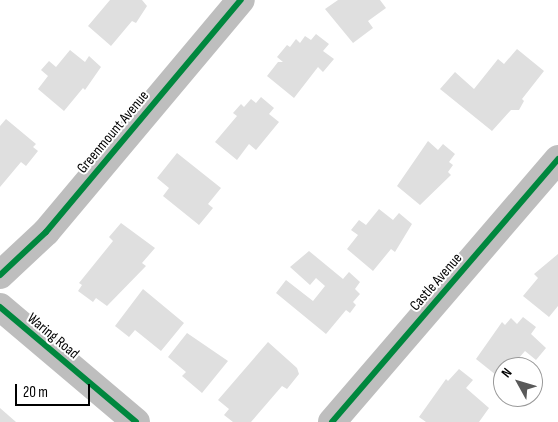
<!DOCTYPE html>
<html>
<head>
<meta charset="utf-8">
<style>
	body { margin:0 }
	#map { position:relative; width:558px; height:422px; overflow:hidden; background:#fff; font-family:"Sofia Sans Condensed",sans-serif }
	div>[style] { position:absolute }
	[style*='--x'] { left:calc(var(--x)*1px); top:calc(var(--y)*1px); width:calc(var(--w)*1px); rotate:calc(var(--a)*1deg) }
	.building>* { inset:0; background:#dfdfdf }
	.minor>* { height:28px; margin:-14px; padding:0 14px; transform-origin:14px; border-radius:14px; background:#bebebe }
	.cycleway>* { height:6px; margin:-3px; padding:0 3px; transform-origin:3px; border-radius:3px; background:#00873e }
	span { translate:-50% -50%; white-space:nowrap; text-align:center; line-height:1.15; -webkit-text-stroke:4px #fff; paint-order:stroke }
	.street-label { font-size:15px; color:#000 }
	.north { position:absolute; left:493px; top:357px; width:50px; height:50px; box-sizing:border-box; background:#fff; border:1px solid #999; border-radius:50%; rotate:309deg; font-size:14px; font-weight:700; line-height:20px; text-align:center; color:#000 }
	.north::after { content:''; display:block; margin:auto; width:18px; height:22px; background:#595959; clip-path:polygon(50% 0,100% 100%,50% 72%,0 100%) }
	.scale { position:absolute; left:15px; top:384px; width:75px; height:22px; box-sizing:border-box; border:2px solid #000; border-top:0; padding-left:6px; font-size:15px; line-height:18px; white-space:nowrap; color:#000; -webkit-text-stroke:4px #fff; paint-order:stroke }
</style>
</head>
<body>
<div id="map">
	<div class="building">
		<i style="clip-path:polygon(110px 0,142px 0,147px 6px,136px 23px,132px 21px,111px 46px,88px 26px)"></i>
		<i style="clip-path:polygon(338px 0,380px 0,386px 8px,368px 21px,373px 28px,353px 43px,325px 9px)"></i>
		<i style="clip-path:polygon(316px 34px,329px 44px,323px 51px,334px 59px,323px 72px,318px 67px,294px 98px,267px 76px,278px 62px,283px 62px,277px 57px,287px 45px,290px 47px,296px 39px,300px 43px,305px 36px,311px 40px)"></i>
		<i style="clip-path:polygon(517px 49px,544px 71px,522px 99px,524px 101px,519px 110px,511px 110px,492px 131px,440px 89px,455px 72px,474px 89px,498px 59px,504px 64px)"></i>
		<i style="clip-path:polygon(70px 50px,85px 62px,89px 56px,101px 67px,85px 90px,83px 88px,64px 111px,38px 89px,48px 76px,41px 70px,49px 61px,56px 67px)"></i>
		<i style="clip-path:polygon(261px 97px,274px 108px,269px 114px,279px 122px,256px 150px,249px 144px,237px 160px,215px 142px,237px 116px,233px 113px,241px 104px,244px 107px,251px 99px,256px 103px)"></i>
		<i style="clip-path:polygon(6px 119px,36px 144px,33px 147px,38px 151px,26px 166px,21px 162px,0 187px,0 126px)"></i>
		<i style="clip-path:polygon(428px 141px,438px 150px,443px 144px,455px 154px,449px 162px,453px 165px,448px 172px,451px 175px,420px 205px,397px 186px)"></i>
		<i style="clip-path:polygon(177px 153px,221px 188px,208px 204px,213px 208px,199px 225px,163px 196px,169px 188px,157px 178px)"></i>
		<i style="clip-path:polygon(379px 209px,393px 220px,399px 213px,412px 224px,395px 252px,391px 249px,373px 271px,347px 249px,358px 235px,351px 230px,359px 220px,366px 225px)"></i>
		<i style="clip-path:polygon(121px 223px,155px 248px,142px 263px,146px 266px,107px 306px,96px 298px,93px 302px,78px 291px,82px 285px,79px 283px,113px 241px,109px 237px)"></i>
		<i style="clip-path:polygon(309px 251px,343px 279px,349px 272px,360px 282px,355px 289px,360px 294px,353px 302px,356px 305px,350px 313px,346px 310px,326px 334px,276px 293px,286px 280px,313px 301px,325px 286px,316px 278px,310px 285px,290px 267px)"></i>
		<i style="clip-path:polygon(558px 254px,558px 306px,549px 317px,523px 296px,538px 278px,534px 274px)"></i>
		<i style="clip-path:polygon(143px 289px,184px 323px,161px 351px,135px 330px,129px 337px,115px 326px)"></i>
		<i style="clip-path:polygon(523px 317px,536px 327px,531px 334px,546px 348px,536px 360px,525px 351px,511px 367px,503px 367px,501px 379px,476px 359px,502px 322px,505px 325px,511px 318px,517px 324px)"></i>
		<i style="clip-path:polygon(187px 333px,228px 361px,202px 393px,182px 376px,186px 372px,168px 357px)"></i>
		<i style="clip-path:polygon(268px 342px,297px 368px,299px 374px,287px 389px,282px 386px,251px 422px,233px 422px,224px 415px,229px 409px,218px 400px)"></i>
		<i style="clip-path:polygon(459px 369px,473px 380px,466px 388px,489px 408px,479px 422px,426px 422px,419px 417px,446px 379px,448px 381px)"></i>
		<i style="clip-path:polygon(0 408px,16px 422px,0 422px)"></i>
	</div>
	<div class="minor">
		<i style="--x:0;--y:275;--w:63;--a:-43.1"></i>
		<i style="--x:46;--y:232;--w:303;--a:-50"></i>
		<i style="--x:0;--y:307;--w:178;--a:40.2"></i>
		<i style="--x:332;--y:422;--w:347;--a:-49.3"></i>
	</div>
	<div class="cycleway">
		<i style="--x:0;--y:275;--w:63;--a:-43.1"></i>
		<i style="--x:46;--y:232;--w:303;--a:-50"></i>
		<i style="--x:0;--y:307;--w:178;--a:40.2"></i>
		<i style="--x:332;--y:422;--w:347;--a:-49.3"></i>
	</div>
	<div class="street-label">
		<span style="left:113px;top:132px;rotate:-50deg">Greenmount Avenue</span>
		<span style="left:436px;top:282px;rotate:-49deg">Castle Avenue</span>
		<span style="left:53px;top:336px;rotate:40deg">Waring Road</span>
	</div>
	<div class="north">N</div>
	<div class="scale">20 m</div>
</div>
</body>
</html>
